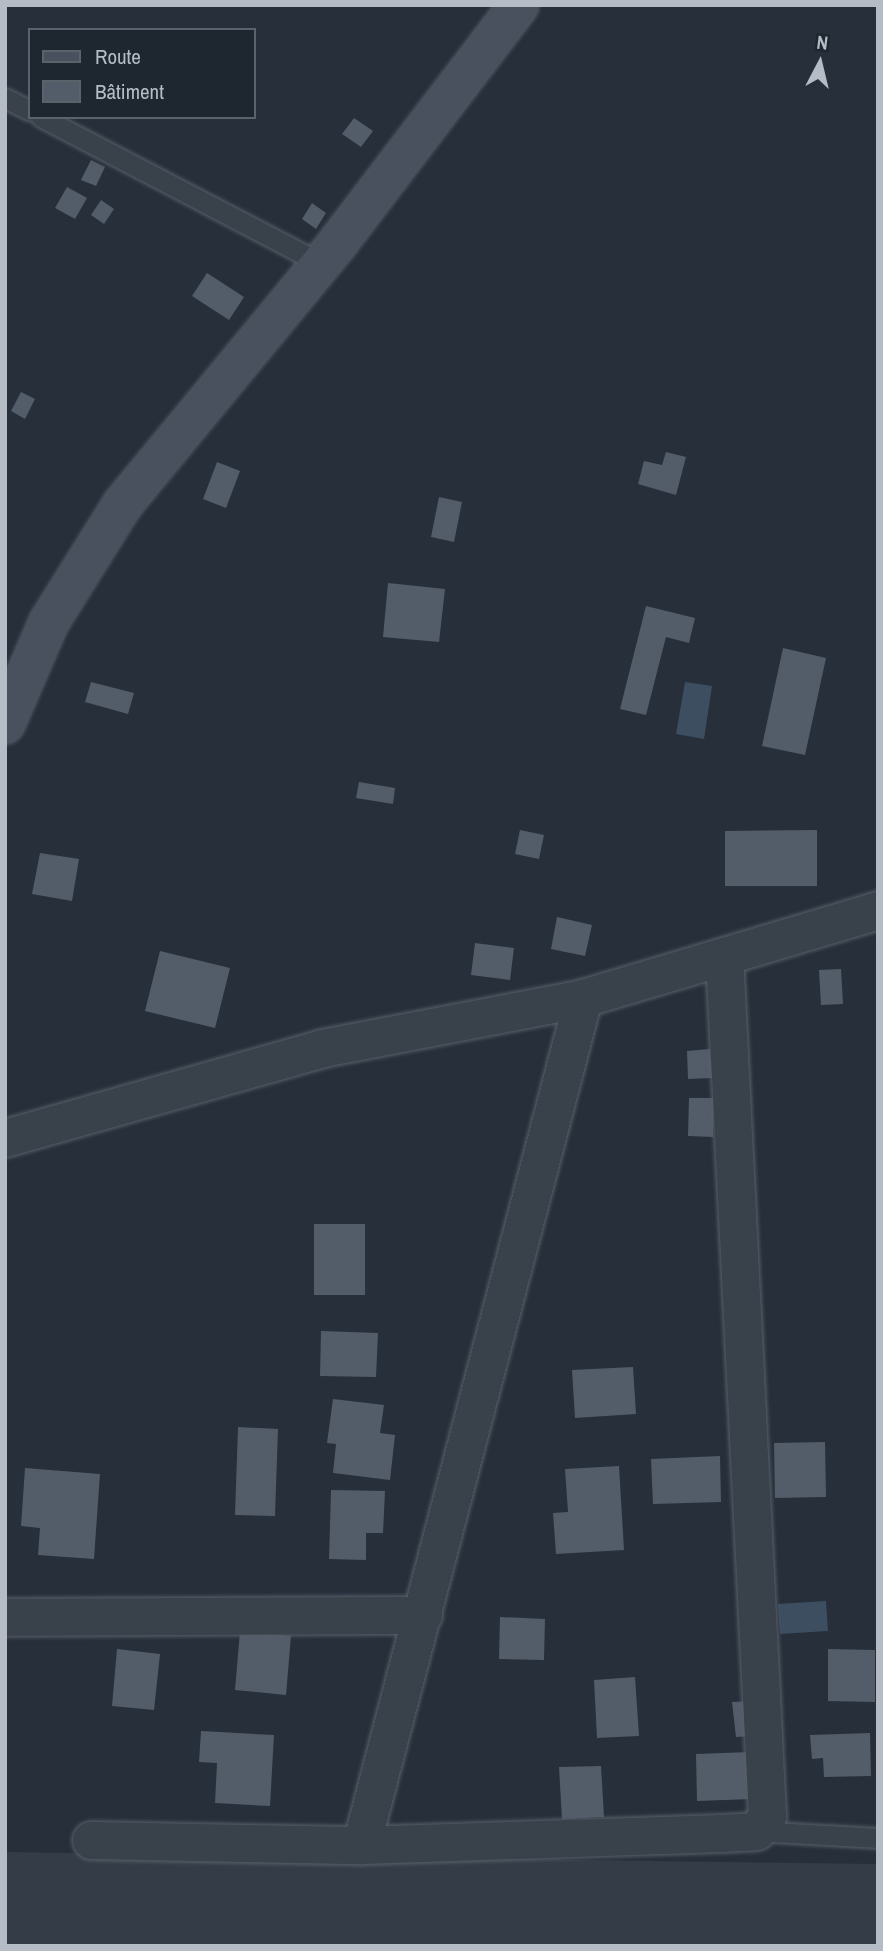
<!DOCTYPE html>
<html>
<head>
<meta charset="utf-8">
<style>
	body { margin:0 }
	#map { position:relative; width:883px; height:1951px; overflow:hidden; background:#262f3a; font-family:"Archivo Narrow",sans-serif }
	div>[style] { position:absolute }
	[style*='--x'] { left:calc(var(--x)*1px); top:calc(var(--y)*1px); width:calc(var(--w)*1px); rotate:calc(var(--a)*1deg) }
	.airport>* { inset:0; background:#343c47 }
	.water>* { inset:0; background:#3d4e61 }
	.building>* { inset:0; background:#535d6a }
	.roads { filter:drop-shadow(0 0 2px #575f69) drop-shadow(0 0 2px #575f69) }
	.lane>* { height:19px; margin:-9.5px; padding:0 9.5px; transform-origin:9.5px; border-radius:9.5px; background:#39414b }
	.street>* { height:37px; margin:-18.5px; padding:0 18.5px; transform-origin:18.5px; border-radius:18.5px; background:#39414b }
	.secondary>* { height:38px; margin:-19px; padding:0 19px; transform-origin:19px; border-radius:19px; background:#48515d }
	span { translate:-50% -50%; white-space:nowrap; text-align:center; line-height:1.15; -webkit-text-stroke:7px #1e2630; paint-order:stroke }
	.frame { position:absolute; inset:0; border:7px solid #b5bcc6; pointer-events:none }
	.legend { position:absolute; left:28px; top:28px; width:228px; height:91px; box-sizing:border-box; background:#1e2630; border:2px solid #5a626c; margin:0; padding:9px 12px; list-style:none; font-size:21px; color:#b5bcc6 }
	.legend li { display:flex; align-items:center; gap:14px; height:35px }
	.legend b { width:35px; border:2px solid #5a626c }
	.north { position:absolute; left:785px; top:28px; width:70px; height:70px; -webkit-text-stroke:5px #1e2630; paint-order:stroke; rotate:7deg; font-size:19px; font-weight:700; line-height:28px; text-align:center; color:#b5bcc6 }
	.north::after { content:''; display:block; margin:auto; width:24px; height:32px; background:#b5bcc6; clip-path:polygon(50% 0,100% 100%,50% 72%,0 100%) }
</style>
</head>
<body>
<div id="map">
	<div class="airport">
		<i style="clip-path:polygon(5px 1852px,878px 1864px,878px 1946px,5px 1946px)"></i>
	</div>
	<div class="water">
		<i style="clip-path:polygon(685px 682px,712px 686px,704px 739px,676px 734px)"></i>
		<i style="clip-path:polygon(826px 1601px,828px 1631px,780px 1634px,778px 1604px)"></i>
	</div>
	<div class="building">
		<i style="clip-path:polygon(354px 118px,373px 131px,361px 147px,342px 134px)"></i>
		<i style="clip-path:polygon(91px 160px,105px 167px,96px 186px,81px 180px)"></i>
		<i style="clip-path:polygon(67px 187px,87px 198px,75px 219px,55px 208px)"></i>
		<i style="clip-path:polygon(101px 200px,114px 209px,104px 224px,91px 215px)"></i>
		<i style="clip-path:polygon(312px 203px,326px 213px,316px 229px,302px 219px)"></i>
		<i style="clip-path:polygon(207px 273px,244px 297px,229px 320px,192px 296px)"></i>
		<i style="clip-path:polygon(21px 392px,35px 399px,25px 419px,11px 411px)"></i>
		<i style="clip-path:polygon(666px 452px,686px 457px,676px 495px,638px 484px,644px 461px,662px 465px)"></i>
		<i style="clip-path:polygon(217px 462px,240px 471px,226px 508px,203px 499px)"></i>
		<i style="clip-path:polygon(439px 497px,462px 502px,454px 542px,431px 537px)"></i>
		<i style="clip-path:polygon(388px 583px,445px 589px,439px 642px,383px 637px)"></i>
		<i style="clip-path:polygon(646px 606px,695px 618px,689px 643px,666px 637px,646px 715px,620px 709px)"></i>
		<i style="clip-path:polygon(783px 648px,826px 658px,805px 755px,762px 746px)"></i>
		<i style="clip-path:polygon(91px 682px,134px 693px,128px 714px,85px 702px)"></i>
		<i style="clip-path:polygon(359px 782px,395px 788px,393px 804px,356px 798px)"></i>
		<i style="clip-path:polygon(520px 830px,544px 835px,539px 859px,515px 854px)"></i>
		<i style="clip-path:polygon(817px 830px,817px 886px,725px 886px,725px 831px)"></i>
		<i style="clip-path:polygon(40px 853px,79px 859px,72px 901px,32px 894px)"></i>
		<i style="clip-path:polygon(557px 917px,592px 925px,585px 956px,551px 949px)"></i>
		<i style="clip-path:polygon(475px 943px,514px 948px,510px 980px,471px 975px)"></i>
		<i style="clip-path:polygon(160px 951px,230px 968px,215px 1028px,145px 1011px)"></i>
		<i style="clip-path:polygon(841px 969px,843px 1004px,821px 1005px,819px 970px)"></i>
		<i style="clip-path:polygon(710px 1049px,712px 1078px,688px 1079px,687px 1051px)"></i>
		<i style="clip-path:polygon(689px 1098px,714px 1098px,713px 1137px,688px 1136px)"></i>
		<i style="clip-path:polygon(314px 1224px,365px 1224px,365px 1295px,314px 1295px)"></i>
		<i style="clip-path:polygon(321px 1331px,378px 1333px,376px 1377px,320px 1376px)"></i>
		<i style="clip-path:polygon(633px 1367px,636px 1414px,575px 1418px,572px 1370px)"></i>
		<i style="clip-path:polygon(333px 1399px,384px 1405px,380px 1433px,395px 1435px,390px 1480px,333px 1473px,336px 1444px,327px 1443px)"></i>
		<i style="clip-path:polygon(238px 1427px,278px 1429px,275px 1516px,235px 1515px)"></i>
		<i style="clip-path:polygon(825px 1442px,826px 1497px,775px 1498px,774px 1443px)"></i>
		<i style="clip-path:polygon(720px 1456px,721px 1502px,653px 1504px,651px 1459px)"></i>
		<i style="clip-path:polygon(619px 1466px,624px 1550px,556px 1554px,553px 1513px,568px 1512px,565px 1469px)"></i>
		<i style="clip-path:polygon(25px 1468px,100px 1474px,94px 1559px,38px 1555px,40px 1528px,21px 1526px)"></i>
		<i style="clip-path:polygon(331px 1490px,385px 1491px,383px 1533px,366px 1533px,366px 1560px,329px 1559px)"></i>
		<i style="clip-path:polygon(500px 1617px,545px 1619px,544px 1660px,499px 1659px)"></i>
		<i style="clip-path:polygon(240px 1631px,291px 1636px,286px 1695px,235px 1690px)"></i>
		<i style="clip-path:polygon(117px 1649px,160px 1654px,154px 1710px,112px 1706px)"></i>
		<i style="clip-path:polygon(828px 1649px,875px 1650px,875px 1702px,828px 1701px)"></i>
		<i style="clip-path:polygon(635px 1677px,639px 1736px,597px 1738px,594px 1680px)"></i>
		<i style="clip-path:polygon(751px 1701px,753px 1736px,736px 1737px,732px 1702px)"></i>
		<i style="clip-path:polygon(201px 1731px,274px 1735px,270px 1806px,215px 1803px,217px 1763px,199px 1762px)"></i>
		<i style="clip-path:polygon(870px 1733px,871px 1776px,824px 1777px,823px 1758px,812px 1759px,810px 1735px)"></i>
		<i style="clip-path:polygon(751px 1752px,752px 1799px,697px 1801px,696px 1754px)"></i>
		<i style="clip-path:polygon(601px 1766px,604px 1817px,562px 1819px,559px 1767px)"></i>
	</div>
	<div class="roads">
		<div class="lane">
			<i style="--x:5;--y:98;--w:28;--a:27"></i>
			<i style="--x:41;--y:117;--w:317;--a:27.6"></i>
			<i style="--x:756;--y:1831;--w:122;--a:3.3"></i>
		</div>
		<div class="street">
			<i style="--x:5;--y:1138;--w:330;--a:-15.8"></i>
			<i style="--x:322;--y:1048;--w:266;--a:-10.8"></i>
			<i style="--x:583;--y:998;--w:308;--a:-16.6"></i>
			<i style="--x:5;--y:1617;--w:418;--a:-0.3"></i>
			<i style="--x:91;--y:1840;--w:270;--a:1.1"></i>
			<i style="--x:361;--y:1845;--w:360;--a:-1.9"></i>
			<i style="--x:721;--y:1833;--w:35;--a:-3"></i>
			<i style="--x:756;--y:1831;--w:19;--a:-54"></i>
			<i style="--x:767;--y:1816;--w:861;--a:-92.86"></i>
			<i style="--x:361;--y:1845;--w:876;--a:-75.31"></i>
		</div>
		<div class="secondary">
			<i style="--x:5;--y:724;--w:111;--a:-66.7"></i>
			<i style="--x:49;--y:622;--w:138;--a:-58"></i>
			<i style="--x:122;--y:505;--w:338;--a:-50.5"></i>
			<i style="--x:337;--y:244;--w:300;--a:-52.7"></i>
		</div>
	</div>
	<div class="frame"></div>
	<ul class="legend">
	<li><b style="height:9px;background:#48515d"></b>Route</li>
	<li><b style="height:19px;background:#535d6a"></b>Bâtiment</li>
	</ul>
	<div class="north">N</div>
</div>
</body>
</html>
